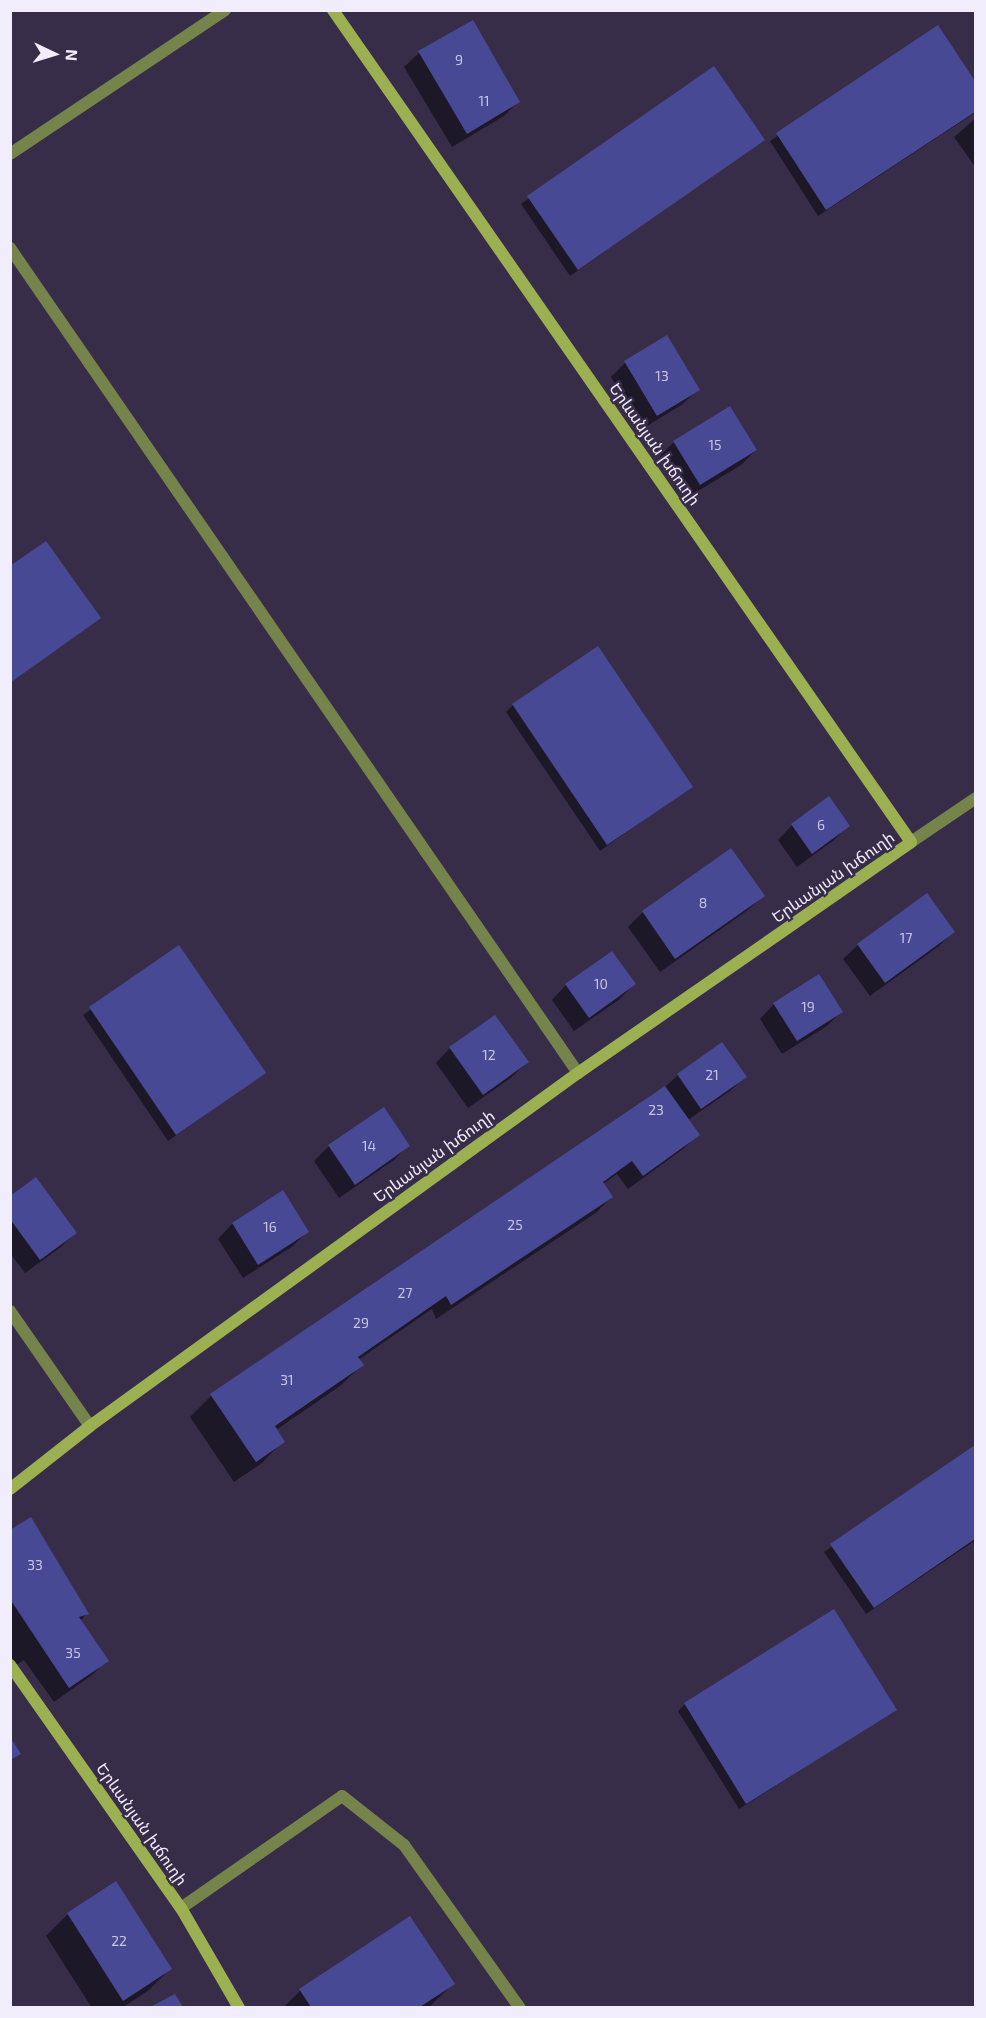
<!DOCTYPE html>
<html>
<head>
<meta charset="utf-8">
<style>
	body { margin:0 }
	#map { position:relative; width:986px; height:2018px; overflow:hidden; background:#372d49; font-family:"Exo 2","Noto Sans Armenian",sans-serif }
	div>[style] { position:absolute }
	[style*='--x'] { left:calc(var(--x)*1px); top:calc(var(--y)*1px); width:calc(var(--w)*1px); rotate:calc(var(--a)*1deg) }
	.shadow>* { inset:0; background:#0007 }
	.building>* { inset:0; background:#484995 }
	.minor>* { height:12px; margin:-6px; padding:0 6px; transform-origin:6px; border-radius:6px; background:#76834a }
	.secondary>* { height:12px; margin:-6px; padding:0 6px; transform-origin:6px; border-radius:6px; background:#9cb051 }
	span { translate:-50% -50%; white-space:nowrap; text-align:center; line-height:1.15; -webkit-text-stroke:4.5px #372d49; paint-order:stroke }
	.number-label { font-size:14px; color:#c8c4e2 }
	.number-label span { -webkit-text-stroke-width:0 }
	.street-label { font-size:16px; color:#f2edfc }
	.frame { position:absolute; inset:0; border:12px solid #f2edfc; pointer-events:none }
	.north { position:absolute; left:24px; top:24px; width:60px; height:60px; -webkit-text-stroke:4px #372d49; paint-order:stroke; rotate:94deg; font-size:16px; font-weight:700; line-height:24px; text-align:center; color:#f2edfc }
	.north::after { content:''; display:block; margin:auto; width:21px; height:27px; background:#f2edfc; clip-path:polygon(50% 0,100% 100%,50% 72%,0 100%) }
</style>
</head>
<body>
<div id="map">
	<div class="shadow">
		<i style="clip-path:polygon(472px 22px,518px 102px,504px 116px,452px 147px,404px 67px,419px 53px)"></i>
		<i style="clip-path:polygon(938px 27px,976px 84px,976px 112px,818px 216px,770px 141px)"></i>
		<i style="clip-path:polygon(714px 68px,763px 140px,570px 276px,521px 204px)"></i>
		<i style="clip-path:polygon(976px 118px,976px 168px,954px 137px)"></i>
		<i style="clip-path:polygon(625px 363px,698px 389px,683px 404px,642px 429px,611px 377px)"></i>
		<i style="clip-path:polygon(674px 442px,756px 450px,741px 465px,685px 499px,660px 456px)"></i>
		<i style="clip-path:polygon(10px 568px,99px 618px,10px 683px)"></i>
		<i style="clip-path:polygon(513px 705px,691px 786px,600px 851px,506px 712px)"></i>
		<i style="clip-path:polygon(792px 825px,848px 826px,834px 840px,797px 867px,778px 840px)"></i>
		<i style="clip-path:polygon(730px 850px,763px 896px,748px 910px,660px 972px,628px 927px,643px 912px)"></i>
		<i style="clip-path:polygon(927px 895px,953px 932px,939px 946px,870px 996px,843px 959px,858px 945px)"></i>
		<i style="clip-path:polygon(178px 947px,264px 1073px,168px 1141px,83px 1015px)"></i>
		<i style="clip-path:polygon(634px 984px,620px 999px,574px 1031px,552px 1000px,566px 985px)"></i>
		<i style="clip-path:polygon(774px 1004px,841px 1012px,827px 1026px,782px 1054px,760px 1019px)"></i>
		<i style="clip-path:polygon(722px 1044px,745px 1077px,730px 1091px,688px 1120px,698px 1134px,683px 1149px,628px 1189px,617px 1174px,603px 1184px,611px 1197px,597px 1212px,436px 1319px,432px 1309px,358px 1360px,362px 1365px,340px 1386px,276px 1430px,283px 1441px,262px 1463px,234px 1482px,190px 1417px,211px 1396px,665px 1087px,678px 1075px)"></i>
		<i style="clip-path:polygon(450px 1048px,527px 1062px,512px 1077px,468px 1108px,436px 1063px)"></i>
		<i style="clip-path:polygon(383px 1109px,408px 1146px,394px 1160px,339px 1198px,314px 1161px,329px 1146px)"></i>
		<i style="clip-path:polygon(283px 1192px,307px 1232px,293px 1246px,243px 1278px,218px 1239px,232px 1224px)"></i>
		<i style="clip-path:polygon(10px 1198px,75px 1233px,61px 1247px,25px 1273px,10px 1253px)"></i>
		<i style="clip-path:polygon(976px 1447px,976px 1540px,866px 1614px,824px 1552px)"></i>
		<i style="clip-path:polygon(10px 1532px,87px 1613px,80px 1621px,107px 1660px,92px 1675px,54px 1702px,24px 1660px,16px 1665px,10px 1655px)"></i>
		<i style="clip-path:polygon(685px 1704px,895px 1710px,739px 1809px,678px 1711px)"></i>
		<i style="clip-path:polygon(115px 1884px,170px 1969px,149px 1990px,122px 2008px,92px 2008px,46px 1936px,68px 1914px)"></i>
		<i style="clip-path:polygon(453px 1984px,428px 2008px,283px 2008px,300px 1991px)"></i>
	</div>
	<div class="building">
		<i style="clip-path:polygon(473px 20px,520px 102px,467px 134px,418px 51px)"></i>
		<i style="clip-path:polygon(938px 25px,975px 81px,975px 112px,826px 210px,776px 133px)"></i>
		<i style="clip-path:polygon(714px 66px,765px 140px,578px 270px,527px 196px)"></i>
		<i style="clip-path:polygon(667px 335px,700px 390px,657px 416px,624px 361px)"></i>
		<i style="clip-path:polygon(730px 406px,757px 450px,700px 485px,673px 441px)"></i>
		<i style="clip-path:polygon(46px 541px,101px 618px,10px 683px,10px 566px)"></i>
		<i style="clip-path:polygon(598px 646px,693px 787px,607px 845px,512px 704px)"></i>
		<i style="clip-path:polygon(829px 796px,850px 826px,812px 854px,791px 824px)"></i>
		<i style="clip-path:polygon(731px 848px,765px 896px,675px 959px,642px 911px)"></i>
		<i style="clip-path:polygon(927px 893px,955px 932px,885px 983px,857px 944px)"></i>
		<i style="clip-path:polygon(179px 945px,266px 1073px,176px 1135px,89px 1007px)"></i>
		<i style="clip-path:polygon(612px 951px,636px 984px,589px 1018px,565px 984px)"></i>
		<i style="clip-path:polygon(819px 974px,843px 1012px,797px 1041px,773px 1003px)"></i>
		<i style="clip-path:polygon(495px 1015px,529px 1062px,483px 1095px,449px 1047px)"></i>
		<i style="clip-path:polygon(722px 1042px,747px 1077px,701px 1109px,677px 1074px)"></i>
		<i style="clip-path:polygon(665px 1086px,700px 1135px,643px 1176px,632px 1161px,603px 1182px,613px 1197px,451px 1305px,446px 1296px,358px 1357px,364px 1365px,275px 1426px,285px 1442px,256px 1462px,210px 1394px)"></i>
		<i style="clip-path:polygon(384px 1107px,410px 1146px,355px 1185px,328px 1145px)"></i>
		<i style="clip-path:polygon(36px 1177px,77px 1233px,40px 1260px,10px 1219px,10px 1196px)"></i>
		<i style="clip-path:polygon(283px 1190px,309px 1232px,258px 1265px,232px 1223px)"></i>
		<i style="clip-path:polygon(975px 1445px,975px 1539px,874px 1608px,830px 1544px)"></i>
		<i style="clip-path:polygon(31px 1517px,89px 1614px,79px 1617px,109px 1661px,69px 1688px,10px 1599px,10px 1530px)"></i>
		<i style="clip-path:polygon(834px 1609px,897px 1710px,746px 1804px,684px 1703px)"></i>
		<i style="clip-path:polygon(10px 1737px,21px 1754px,10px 1760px)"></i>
		<i style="clip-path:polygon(116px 1881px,172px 1969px,123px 2001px,67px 1913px)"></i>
		<i style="clip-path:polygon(410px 1916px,455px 1984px,420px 2007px,311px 2007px,299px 1989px)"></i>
		<i style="clip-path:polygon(175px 1994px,183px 2007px,150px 2007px)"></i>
	</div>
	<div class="minor">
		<i style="--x:10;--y:154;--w:259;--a:-33.8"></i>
		<i style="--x:10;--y:248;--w:1002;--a:55.45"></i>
		<i style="--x:911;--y:842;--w:78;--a:-34.1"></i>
		<i style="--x:10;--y:1311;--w:140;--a:55.2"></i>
		<i style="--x:181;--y:1908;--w:196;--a:-34.8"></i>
		<i style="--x:342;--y:1796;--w:79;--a:38.3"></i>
		<i style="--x:404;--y:1845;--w:200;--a:54.6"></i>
	</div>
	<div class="secondary">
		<i style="--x:10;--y:1489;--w:102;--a:-38.2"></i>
		<i style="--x:90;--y:1426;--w:602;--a:-35.88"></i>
		<i style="--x:578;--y:1073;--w:405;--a:-34.7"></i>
		<i style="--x:911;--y:842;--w:1013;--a:-124.79"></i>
		<i style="--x:10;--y:1665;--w:297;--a:54.9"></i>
		<i style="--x:181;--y:1908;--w:116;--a:59.9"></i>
	</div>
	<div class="number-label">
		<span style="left:459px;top:60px">9</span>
		<span style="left:484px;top:101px">11</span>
		<span style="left:662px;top:376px">13</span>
		<span style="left:715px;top:445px">15</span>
		<span style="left:821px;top:825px">6</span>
		<span style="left:703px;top:903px">8</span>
		<span style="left:906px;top:938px">17</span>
		<span style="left:601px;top:984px">10</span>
		<span style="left:808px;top:1007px">19</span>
		<span style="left:489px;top:1055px">12</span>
		<span style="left:712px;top:1075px">21</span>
		<span style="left:656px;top:1110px">23</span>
		<span style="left:369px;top:1146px">14</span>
		<span style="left:515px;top:1225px">25</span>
		<span style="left:270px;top:1227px">16</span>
		<span style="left:405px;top:1293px">27</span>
		<span style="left:361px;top:1323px">29</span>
		<span style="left:287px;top:1380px">31</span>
		<span style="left:35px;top:1565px">33</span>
		<span style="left:73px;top:1653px">35</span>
		<span style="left:119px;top:1941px">22</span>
	</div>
	<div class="street-label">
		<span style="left:655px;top:444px;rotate:55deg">Երևանյան խճուղի</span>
		<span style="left:833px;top:877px;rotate:-35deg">Երևանյան խճուղի</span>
		<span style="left:434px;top:1156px;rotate:-36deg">Երևանյան խճուղի</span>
		<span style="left:142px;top:1824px;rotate:55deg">Երևանյան խճուղի</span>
	</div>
	<div class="frame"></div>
	<div class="north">N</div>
</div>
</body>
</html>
